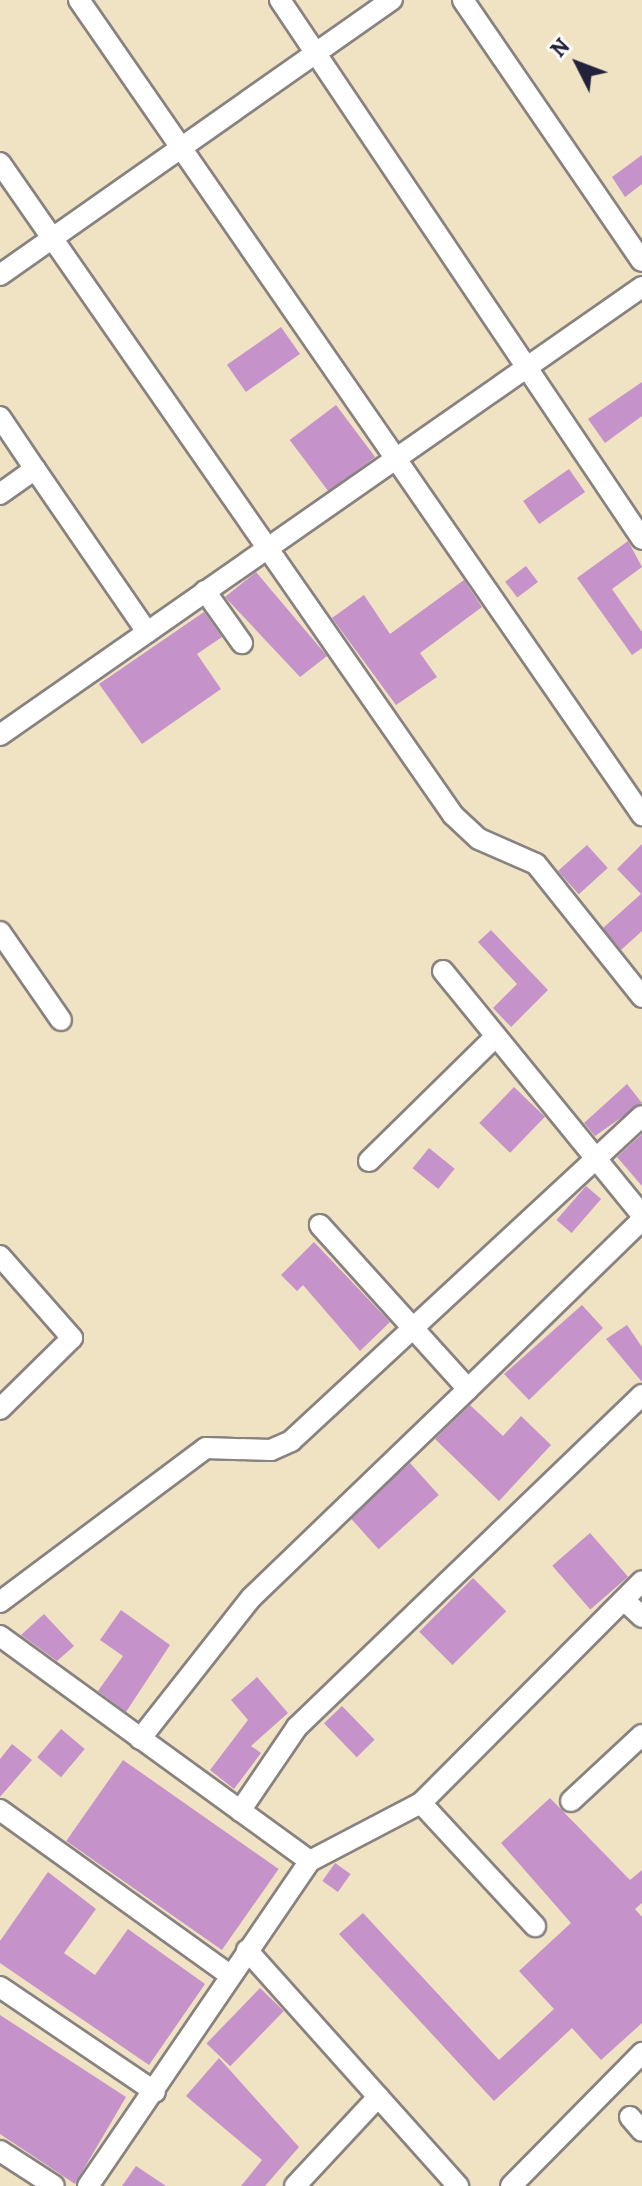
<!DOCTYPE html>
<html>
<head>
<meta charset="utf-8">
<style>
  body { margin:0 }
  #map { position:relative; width:642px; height:2186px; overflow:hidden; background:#efe3c4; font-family:Alegreya,serif }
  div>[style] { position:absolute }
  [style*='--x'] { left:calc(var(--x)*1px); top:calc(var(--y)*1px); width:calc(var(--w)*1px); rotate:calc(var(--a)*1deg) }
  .building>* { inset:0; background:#c592ca; transform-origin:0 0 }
  .roads { filter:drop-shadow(2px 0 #888280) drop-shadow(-2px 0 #888280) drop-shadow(0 2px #888280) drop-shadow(0 -2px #888280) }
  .minor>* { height:20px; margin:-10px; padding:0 10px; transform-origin:10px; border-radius:10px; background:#fff }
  span { translate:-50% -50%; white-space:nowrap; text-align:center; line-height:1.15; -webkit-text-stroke:8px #fdfcf7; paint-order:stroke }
  .north { position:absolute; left:538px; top:24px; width:80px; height:80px; -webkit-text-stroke:6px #fdfcf7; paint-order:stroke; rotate:312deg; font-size:22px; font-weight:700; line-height:32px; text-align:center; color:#22223b }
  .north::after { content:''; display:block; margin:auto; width:28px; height:36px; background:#22223b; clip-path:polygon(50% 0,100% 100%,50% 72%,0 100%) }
</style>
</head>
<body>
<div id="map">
  <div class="building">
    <i style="clip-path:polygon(642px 155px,642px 184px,625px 197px,612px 177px)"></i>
    <i style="left:281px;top:327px;width:33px;height:66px;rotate:55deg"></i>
    <i style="clip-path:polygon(642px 382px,642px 416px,605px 443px,588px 419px)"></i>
    <i style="left:336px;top:405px;width:65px;height:58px;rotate:53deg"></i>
    <i style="left:569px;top:469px;width:28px;height:56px;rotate:55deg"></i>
    <i style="clip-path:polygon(628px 541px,642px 567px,612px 589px,642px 632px,642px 648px,632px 655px,577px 578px)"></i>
    <i style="left:526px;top:566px;width:20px;height:26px;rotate:53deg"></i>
    <i style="clip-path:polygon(256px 572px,327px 656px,300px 677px,225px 597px)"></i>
    <i style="clip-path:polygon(464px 580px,482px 607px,420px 653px,437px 677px,396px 705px,332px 618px,364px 595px,390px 634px)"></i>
    <i style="clip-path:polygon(204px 612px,222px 637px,197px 654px,221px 689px,142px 744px,99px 684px)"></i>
    <i style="clip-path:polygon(642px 844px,642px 931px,621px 950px,603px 928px,641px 894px,617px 869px)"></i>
    <i style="left:587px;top:845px;width:31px;height:39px;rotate:48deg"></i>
    <i style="clip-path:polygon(491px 930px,548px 990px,511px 1027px,493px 1008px,517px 984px,478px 942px)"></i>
    <i style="clip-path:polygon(627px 1084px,642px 1103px,595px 1136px,584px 1123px)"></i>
    <i style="left:514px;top:1087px;width:43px;height:50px;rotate:44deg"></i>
    <i style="clip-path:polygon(642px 1134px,642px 1186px,617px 1157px)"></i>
    <i style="left:429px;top:1148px;width:33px;height:26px;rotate:39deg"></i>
    <i style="left:586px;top:1186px;width:20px;height:45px;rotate:41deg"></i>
    <i style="clip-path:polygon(314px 1242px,390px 1322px,360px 1351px,303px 1285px,297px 1291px,281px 1275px)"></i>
    <i style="clip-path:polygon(582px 1305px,603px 1328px,529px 1400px,504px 1374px)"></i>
    <i style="clip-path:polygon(627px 1325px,642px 1347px,642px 1382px,606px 1339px)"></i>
    <i style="clip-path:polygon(470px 1405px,503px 1436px,521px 1416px,551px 1445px,499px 1501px,435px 1439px)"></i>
    <i style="left:410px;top:1463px;width:43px;height:81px;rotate:48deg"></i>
    <i style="left:590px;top:1533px;width:58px;height:50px;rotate:49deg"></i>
    <i style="left:473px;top:1578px;width:47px;height:76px;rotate:45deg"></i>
    <i style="clip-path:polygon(121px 1610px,170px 1645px,126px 1712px,98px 1691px,123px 1656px,100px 1640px)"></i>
    <i style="clip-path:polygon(44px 1614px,74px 1646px,57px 1661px,21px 1635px)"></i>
    <i style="clip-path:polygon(257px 1677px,288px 1713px,251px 1746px,261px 1753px,234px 1789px,210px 1770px,248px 1720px,231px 1700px)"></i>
    <i style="left:342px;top:1706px;width:47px;height:25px;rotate:46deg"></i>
    <i style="left:61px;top:1729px;width:31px;height:37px;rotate:40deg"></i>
    <i style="clip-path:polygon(12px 1744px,32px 1760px,0 1797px,0 1759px)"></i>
    <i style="left:123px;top:1760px;width:190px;height:99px;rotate:35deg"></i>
    <i style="clip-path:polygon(550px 1798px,630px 1880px,642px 1870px,642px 1903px,635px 1909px,642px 1917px,642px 2023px,601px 2060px,572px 2028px,494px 2101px,339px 1934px,363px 1913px,499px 2060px,554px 2009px,519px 1971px,571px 1923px,501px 1843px)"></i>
    <i style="left:335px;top:1863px;width:19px;height:22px;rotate:35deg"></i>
    <i style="clip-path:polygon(48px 1872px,96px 1909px,64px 1953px,95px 1975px,128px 1929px,205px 1984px,149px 2065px,0 1963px,0 1941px)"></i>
    <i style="left:260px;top:1988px;width:33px;height:77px;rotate:44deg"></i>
    <i style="clip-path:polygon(0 2015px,126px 2097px,75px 2184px,0 2134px)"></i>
    <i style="clip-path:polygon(219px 2058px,299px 2147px,265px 2186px,241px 2186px,262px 2160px,186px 2096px)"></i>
    <i style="clip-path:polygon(136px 2166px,166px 2186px,122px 2186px)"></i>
  </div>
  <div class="roads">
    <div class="minor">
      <i style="--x:79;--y:0;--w:991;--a:55.36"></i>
      <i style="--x:280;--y:0;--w:649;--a:56.11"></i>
      <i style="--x:463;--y:0;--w:316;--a:55.6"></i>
      <i style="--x:0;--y:163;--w:794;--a:55.21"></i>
      <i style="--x:453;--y:815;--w:35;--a:43"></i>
      <i style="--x:479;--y:839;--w:62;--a:23.7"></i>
      <i style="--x:536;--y:864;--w:170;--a:51.4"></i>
      <i style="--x:0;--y:275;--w:479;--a:-35.1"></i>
      <i style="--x:0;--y:417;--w:63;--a:56.1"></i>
      <i style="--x:35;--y:469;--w:43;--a:144.5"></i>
      <i style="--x:35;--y:469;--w:198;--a:55.5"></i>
      <i style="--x:205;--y:591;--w:64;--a:54.6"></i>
      <i style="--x:0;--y:735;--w:783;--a:-34.91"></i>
      <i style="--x:0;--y:932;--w:107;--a:55.3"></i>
      <i style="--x:443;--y:971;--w:315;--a:50.8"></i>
      <i style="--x:369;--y:1161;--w:178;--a:-44.5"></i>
      <i style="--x:0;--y:1256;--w:109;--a:48.7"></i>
      <i style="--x:72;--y:1338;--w:101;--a:135.4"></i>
      <i style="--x:468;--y:1389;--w:243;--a:-44.2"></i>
      <i style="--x:624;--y:1600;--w:25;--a:43"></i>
      <i style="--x:0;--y:1602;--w:257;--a:-36.8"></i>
      <i style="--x:206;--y:1448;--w:65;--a:1.8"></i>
      <i style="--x:271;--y:1450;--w:22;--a:-24"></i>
      <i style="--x:291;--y:1441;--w:478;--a:-42.8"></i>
      <i style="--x:0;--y:1636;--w:383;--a:36"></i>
      <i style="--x:140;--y:1739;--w:179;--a:-51.8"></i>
      <i style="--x:251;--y:1598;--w:301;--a:-43.9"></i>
      <i style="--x:468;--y:1389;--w:221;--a:-132.1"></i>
      <i style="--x:571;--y:1801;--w:97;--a:-42.9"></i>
      <i style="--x:421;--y:1803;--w:168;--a:47.2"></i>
      <i style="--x:0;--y:1810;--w:283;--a:35.7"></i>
      <i style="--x:240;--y:1811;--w:102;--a:-55.8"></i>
      <i style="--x:297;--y:1727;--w:479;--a:-43.9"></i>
      <i style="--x:247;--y:1950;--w:317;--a:48.2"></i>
      <i style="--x:0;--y:1987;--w:187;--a:34.1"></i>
      <i style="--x:630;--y:2117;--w:18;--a:49"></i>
      <i style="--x:0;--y:2151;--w:64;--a:32.9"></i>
      <i style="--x:88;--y:2186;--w:394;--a:-55.7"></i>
      <i style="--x:310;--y:1861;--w:125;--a:-27.6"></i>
      <i style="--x:421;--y:1803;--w:313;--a:-45.1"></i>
      <i style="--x:295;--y:2186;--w:122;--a:-47"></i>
      <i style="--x:511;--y:2186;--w:187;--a:-45.4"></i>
    </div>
  </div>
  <div class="north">N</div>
</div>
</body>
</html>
